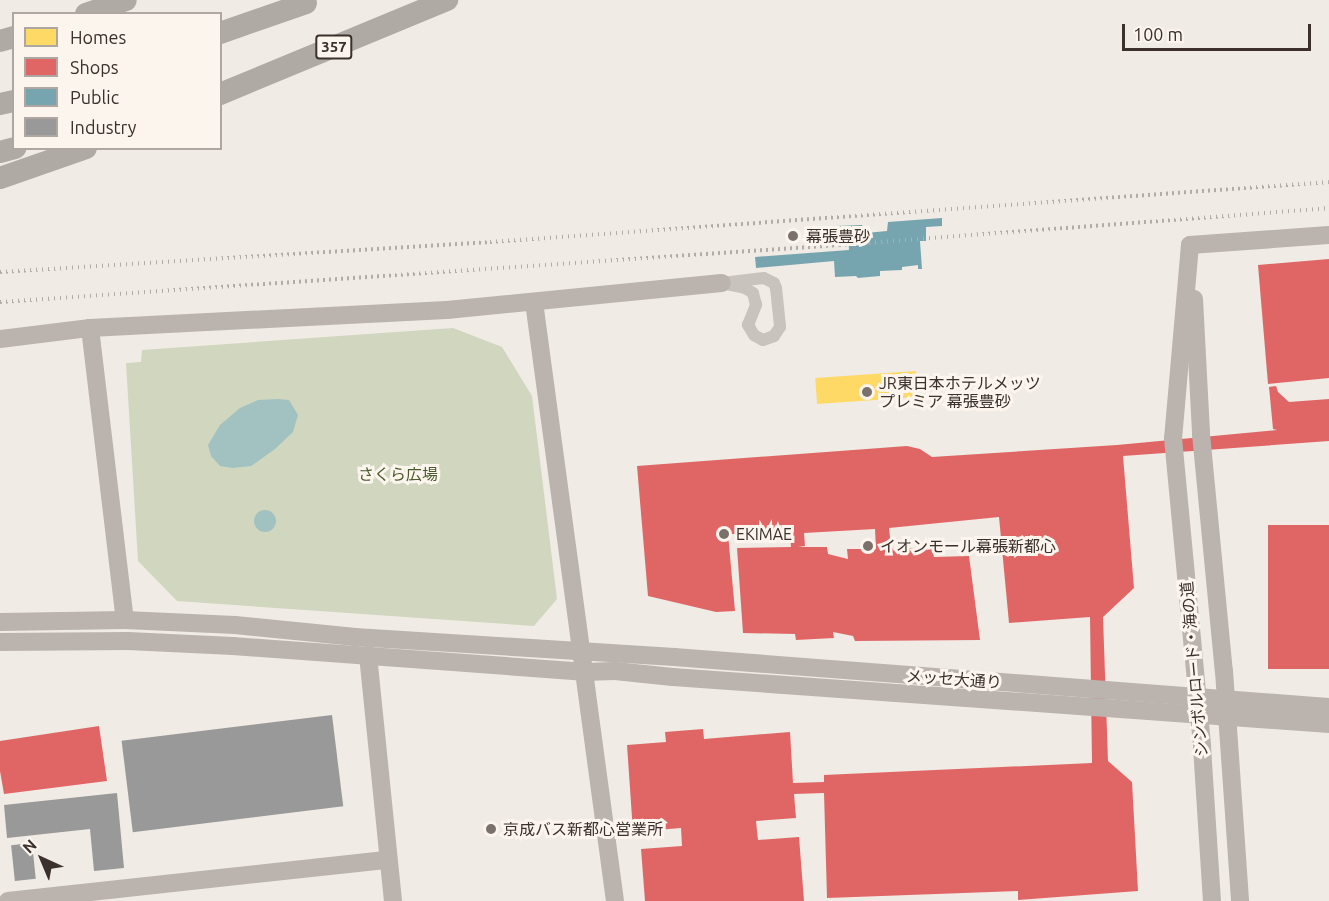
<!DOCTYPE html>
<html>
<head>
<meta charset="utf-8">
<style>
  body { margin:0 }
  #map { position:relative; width:1329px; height:901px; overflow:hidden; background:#f0ebe5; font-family:Ubuntu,"Noto Sans JP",sans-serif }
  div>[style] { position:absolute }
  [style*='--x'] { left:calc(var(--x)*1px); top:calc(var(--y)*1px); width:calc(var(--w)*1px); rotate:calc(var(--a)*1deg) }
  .green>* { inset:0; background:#d1d6bf }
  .water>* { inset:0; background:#a1c2c1 }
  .round { border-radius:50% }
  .homes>* { inset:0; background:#ffd966; transform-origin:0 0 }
  .shops>* { inset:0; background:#e06666; transform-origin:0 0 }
  .public>* { inset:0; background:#76a5af }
  .industry>* { inset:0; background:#999; transform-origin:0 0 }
  .street>* { height:12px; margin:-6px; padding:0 6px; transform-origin:6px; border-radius:6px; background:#c9c3be }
  .secondary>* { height:18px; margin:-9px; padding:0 9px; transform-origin:9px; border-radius:9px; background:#bab3ae }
  .highway>* { height:22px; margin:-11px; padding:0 11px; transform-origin:11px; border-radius:11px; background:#afaaa4 }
  .rail>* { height:4px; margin-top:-2px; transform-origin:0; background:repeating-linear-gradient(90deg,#b1aca8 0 1.5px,transparent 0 6px) }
  .dots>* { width:16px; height:16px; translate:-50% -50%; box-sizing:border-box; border:3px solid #fbf5ee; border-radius:50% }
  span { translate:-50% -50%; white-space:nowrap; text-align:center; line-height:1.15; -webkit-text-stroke:6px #fbf5ee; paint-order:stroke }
  .shield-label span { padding:2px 4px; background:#fbf5ee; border:2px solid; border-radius:4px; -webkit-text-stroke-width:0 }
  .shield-label { font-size:15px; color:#3b302b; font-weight:700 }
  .poi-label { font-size:16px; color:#3b302b }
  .left { translate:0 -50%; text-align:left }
  .park-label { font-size:16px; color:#4a5a2e }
  .street-label { font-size:16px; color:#3b302b }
  .legend { position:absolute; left:12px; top:12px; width:210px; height:138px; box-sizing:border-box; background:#fbf5ee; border:2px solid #aea6a0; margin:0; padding:8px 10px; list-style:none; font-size:18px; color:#3b302b }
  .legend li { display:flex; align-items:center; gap:12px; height:30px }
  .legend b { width:30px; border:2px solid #aea6a0 }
  .north { position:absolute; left:12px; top:829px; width:60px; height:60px; -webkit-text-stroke:4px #fbf5ee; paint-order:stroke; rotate:316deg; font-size:16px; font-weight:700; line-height:24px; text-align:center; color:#3b302b }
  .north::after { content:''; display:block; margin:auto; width:21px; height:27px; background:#3b302b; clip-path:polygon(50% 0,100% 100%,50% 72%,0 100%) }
  .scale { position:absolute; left:1122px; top:24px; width:189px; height:27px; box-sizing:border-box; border:3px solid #3b302b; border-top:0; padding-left:8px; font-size:18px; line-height:21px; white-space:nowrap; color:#3b302b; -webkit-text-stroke:4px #fbf5ee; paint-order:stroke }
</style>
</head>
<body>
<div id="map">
  <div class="green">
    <i style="clip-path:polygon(453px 328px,502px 347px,532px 396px,557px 599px,534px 626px,177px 601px,138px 561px,126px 363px,141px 362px,142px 350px)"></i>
  </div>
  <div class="water">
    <i style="clip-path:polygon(278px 399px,289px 400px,298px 415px,293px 432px,275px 449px,251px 466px,233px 468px,220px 466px,211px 456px,208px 445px,220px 425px,240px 408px,258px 400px)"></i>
    <i class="round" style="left:254px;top:510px;width:22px;height:22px"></i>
  </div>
  <div class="homes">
    <i style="left:916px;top:371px;width:26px;height:101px;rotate:86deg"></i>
  </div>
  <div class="shops">
    <i style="clip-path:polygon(1329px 259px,1329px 378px,1268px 384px,1258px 265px)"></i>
    <i style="clip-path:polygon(evenodd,1276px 386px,1278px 392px,1289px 402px,1329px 399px,1329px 441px,1123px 456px,1134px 588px,1103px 617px,1108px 761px,1132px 782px,1138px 891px,1018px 900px,1018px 891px,827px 898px,824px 793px,794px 794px,796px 818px,756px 821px,758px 840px,799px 837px,804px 901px,645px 901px,641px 849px,682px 846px,681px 828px,633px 832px,627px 745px,666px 742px,665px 732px,703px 729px,704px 739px,790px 732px,793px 783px,824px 782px,824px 775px,1092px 763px,1090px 617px,1009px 623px,999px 517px,889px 528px,891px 547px,880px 548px,932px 548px,934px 557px,969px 556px,980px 640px,855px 641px,853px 636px,833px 632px,834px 638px,796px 640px,795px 634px,743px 633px,737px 548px,791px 547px,790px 534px,728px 534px,735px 611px,716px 612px,648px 596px,637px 466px,907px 446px,920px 449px,932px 457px,1117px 445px,1277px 430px,1273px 429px,1269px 387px,1276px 386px,875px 529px,876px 549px,847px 549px,848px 559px,828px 554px,827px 547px,798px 547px,805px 546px,804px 533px,875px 529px)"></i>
    <i style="left:1329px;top:525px;width:144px;height:61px;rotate:90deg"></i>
    <i style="clip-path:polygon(99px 726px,107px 781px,4px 794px,0 771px,0 741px)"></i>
  </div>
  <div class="public">
    <i style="clip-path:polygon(942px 218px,942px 226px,926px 227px,926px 241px,920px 241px,922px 269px,918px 269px,918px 265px,902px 267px,902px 270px,880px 271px,880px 276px,858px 278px,856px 276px,835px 277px,834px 261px,756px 268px,755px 257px,849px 250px,848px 236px,836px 233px,836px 226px,862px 225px,866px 233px,887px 231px,888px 222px)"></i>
  </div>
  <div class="industry">
    <i style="left:332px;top:715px;width:92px;height:212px;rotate:83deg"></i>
    <i style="clip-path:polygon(117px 793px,124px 868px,94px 871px,90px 829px,7px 838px,4px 805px)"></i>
    <i style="left:32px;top:843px;width:36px;height:21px;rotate:84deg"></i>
  </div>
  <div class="street">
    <i style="--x:764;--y:278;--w:11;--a:27"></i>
    <i style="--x:774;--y:283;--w:5;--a:68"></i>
    <i style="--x:776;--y:288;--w:39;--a:84"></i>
    <i style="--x:780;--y:327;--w:11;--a:124"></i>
    <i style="--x:774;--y:336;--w:12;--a:160"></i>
    <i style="--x:763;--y:340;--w:10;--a:-151"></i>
    <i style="--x:754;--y:335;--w:12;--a:-121"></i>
    <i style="--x:748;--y:325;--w:22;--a:-68"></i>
    <i style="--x:756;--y:305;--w:12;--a:-104"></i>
    <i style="--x:753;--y:293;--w:9;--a:-148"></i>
    <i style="--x:745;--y:288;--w:24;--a:-168"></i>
    <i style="--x:722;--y:283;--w:42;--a:-6.8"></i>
  </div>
  <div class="secondary">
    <i style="--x:1190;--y:245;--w:194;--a:95"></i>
    <i style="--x:1173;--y:438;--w:310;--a:84.6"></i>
    <i style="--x:1202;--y:747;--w:154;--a:86.3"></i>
    <i style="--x:1190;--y:245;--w:139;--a:-4.1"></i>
    <i style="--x:1194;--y:299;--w:135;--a:87"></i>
    <i style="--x:1201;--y:434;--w:238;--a:84.5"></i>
    <i style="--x:1224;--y:671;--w:231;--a:86"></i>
    <i style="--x:534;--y:302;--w:604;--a:82.3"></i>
    <i style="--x:90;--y:328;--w:294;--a:83.2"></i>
    <i style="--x:0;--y:339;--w:91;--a:-7"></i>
    <i style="--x:90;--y:328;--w:357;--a:-2.9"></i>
    <i style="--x:447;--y:310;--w:276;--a:-5.6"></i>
    <i style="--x:0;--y:622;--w:125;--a:-0.9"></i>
    <i style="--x:125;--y:620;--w:110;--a:2.6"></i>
    <i style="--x:235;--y:625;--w:121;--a:5.7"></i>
    <i style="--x:355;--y:637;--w:320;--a:3.6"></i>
    <i style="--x:674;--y:657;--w:657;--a:4.37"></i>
    <i style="--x:0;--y:642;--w:128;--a:-0.4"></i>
    <i style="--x:128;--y:641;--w:105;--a:2.7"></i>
    <i style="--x:233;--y:646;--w:351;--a:4.2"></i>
    <i style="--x:583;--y:672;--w:32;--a:-2"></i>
    <i style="--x:615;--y:671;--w:58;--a:5.9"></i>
    <i style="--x:673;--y:677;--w:658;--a:4.1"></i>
    <i style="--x:368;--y:655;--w:247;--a:84.2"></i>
    <i style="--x:8;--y:901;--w:382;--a:-6.2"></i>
  </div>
  <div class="highway">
    <i style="--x:86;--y:14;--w:42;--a:-19.3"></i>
    <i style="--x:220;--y:33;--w:91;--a:-19.2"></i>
    <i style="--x:0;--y:41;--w:15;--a:-16"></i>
    <i style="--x:220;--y:94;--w:246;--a:-22.5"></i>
    <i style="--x:0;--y:104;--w:14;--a:-12"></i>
    <i style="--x:0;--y:152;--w:16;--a:-15"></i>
    <i style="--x:0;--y:178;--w:91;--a:-19.2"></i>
  </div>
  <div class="rail">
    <i style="--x:0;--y:272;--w:491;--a:-3.5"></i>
    <i style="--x:490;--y:242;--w:841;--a:-4.09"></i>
    <i style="--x:0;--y:302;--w:841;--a:-3.89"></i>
    <i style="--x:839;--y:245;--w:491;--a:-4.3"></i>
  </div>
  <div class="dots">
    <i style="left:793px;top:236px;background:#7a716c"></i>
    <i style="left:867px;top:392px;background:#7a716c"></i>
    <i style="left:724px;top:534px;background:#7a716c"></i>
    <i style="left:868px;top:546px;background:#7a716c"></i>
    <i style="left:491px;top:829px;background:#7a716c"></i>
  </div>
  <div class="shield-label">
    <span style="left:334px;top:47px">357</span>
  </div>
  <div class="poi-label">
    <span class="left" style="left:806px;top:236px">幕張豊砂</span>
    <span class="left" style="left:879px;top:392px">JR東日本ホテルメッツ<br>プレミア 幕張豊砂</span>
    <span class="left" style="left:736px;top:534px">EKIMAE</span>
    <span class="left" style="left:880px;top:546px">イオンモール幕張新都心</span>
    <span class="left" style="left:503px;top:829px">京成バス新都心営業所</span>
  </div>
  <div class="park-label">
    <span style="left:398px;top:474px">さくら広場</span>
  </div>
  <div class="street-label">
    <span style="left:1194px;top:669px;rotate:-95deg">シンボルロード・海の道</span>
    <span style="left:954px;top:679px;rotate:4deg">メッセ大通り</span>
  </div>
  <ul class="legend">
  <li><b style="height:16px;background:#ffd966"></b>Homes</li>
  <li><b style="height:16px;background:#e06666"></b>Shops</li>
  <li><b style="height:16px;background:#76a5af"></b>Public</li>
  <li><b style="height:16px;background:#999"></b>Industry</li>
  </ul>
  <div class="north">N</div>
  <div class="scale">100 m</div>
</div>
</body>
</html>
